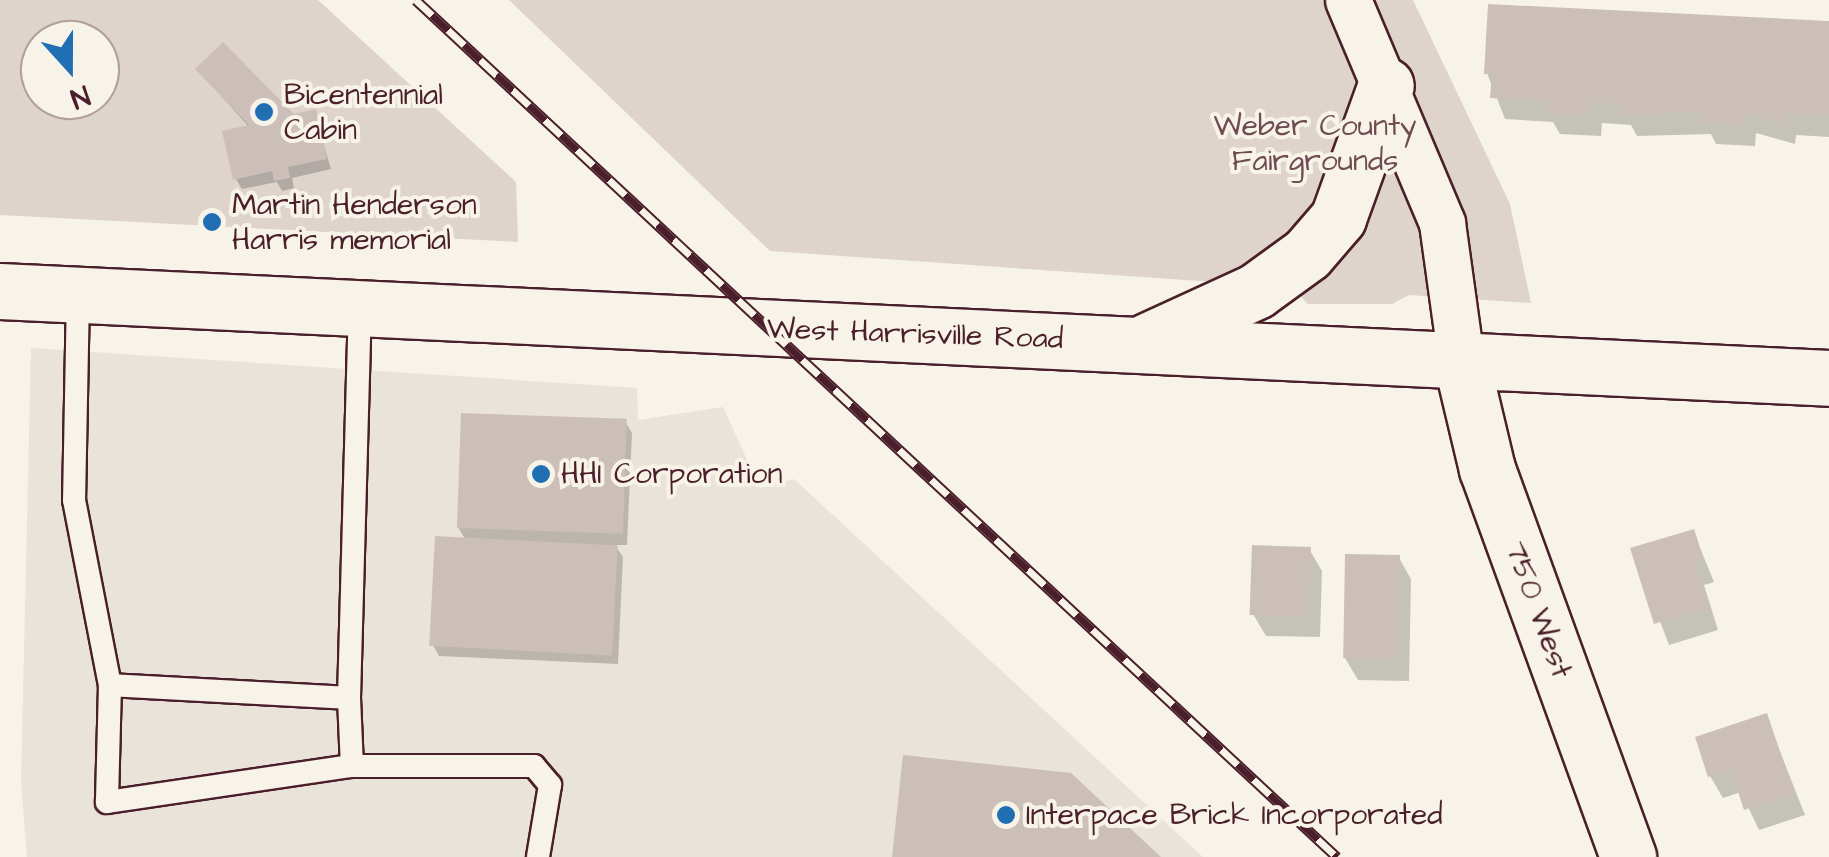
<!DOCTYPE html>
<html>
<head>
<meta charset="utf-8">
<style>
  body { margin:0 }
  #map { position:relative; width:1829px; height:857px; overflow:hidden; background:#f7f3e8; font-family:"Architects Daughter",sans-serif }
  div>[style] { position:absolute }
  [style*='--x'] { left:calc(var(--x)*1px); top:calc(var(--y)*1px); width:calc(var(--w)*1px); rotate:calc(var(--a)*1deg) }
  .built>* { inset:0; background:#eae3da }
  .green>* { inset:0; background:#ded4cc }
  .shadow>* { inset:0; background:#0003 }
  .building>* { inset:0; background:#ccbfb9; transform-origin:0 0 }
  .roads { filter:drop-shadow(2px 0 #4a1f2b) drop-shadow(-2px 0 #4a1f2b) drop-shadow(0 2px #4a1f2b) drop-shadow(0 -2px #4a1f2b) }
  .lane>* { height:22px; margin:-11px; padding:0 11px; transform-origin:11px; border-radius:11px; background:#f7f3e8 }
  .street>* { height:45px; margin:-22.5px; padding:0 22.5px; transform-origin:22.5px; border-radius:22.5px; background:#f7f3e8 }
  .secondary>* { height:55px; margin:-27.5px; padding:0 27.5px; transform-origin:27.5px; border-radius:27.5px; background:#f7f3e8 }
  .rail>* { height:11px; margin-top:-5.5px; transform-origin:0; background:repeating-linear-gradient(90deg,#f7f3e8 0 22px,#4a1f2b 0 44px); box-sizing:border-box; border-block:2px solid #4a1f2b }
  .dots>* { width:28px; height:28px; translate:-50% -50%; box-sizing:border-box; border:5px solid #f7f3e8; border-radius:50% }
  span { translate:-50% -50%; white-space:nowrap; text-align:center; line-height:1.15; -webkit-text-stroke:8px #f7f3e8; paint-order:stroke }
  .poi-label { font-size:30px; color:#4a1f2b }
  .left { translate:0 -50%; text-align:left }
  .park-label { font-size:30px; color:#6f4c53 }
  .street-label { font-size:30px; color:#4a1f2b }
  .north { position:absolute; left:20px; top:20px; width:100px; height:100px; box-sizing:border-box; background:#f7f3e8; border:2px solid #b29e9c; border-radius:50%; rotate:159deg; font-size:28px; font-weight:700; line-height:40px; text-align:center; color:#4a1f2b }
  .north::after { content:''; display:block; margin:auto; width:35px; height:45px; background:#1f6fb2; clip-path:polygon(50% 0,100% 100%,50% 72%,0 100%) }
</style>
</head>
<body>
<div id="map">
  <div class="built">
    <i style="clip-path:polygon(31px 348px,637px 388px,638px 420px,723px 407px,760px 488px,794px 479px,1203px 857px,27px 857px,21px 782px)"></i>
  </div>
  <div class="green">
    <i style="clip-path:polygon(evenodd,0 0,318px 0,516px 182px,518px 242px,0 215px,0 0,40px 40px,100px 40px,100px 100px,40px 100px,40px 40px)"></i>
    <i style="clip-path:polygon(509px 0,1413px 0,1510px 204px,1531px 303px,1409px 295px,1392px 304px,1308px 304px,1298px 294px,1301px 288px,770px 251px)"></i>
  </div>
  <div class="shadow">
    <i style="clip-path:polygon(1829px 24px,1829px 137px,1796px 135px,1795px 144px,1756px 133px,1755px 146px,1716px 144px,1711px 134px,1637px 136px,1631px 125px,1602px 123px,1601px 136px,1560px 134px,1553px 122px,1505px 119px,1487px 73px)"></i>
    <i style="clip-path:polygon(198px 70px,293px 117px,314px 112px,331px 169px,292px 178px,294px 188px,282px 191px,277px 182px,242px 189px,236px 179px,249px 127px)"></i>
    <i style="clip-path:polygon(626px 423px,632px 433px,627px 545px,615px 545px,623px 557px,618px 664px,439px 656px,433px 645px,465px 539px,458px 527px)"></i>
    <i style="clip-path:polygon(1693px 531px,1714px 582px,1704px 585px,1718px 630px,1669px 645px,1633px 550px)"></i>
    <i style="clip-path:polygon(1309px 549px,1322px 571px,1320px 637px,1266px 636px,1253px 614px)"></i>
    <i style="clip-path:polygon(1399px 558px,1411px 579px,1409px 681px,1358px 680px,1345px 658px)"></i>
    <i style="clip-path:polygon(1766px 716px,1805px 815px,1759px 830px,1741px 792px,1723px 798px,1710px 776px)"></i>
  </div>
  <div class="building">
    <i style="clip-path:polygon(1488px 4px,1829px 21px,1829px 116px,1784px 114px,1784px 124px,1744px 112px,1744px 125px,1701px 123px,1702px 112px,1622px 115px,1623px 104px,1591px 102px,1590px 115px,1544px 113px,1545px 101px,1490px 98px,1492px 74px,1484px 74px)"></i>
    <i style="clip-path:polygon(223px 42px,294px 114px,316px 109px,327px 159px,288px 167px,290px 178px,274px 181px,272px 171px,233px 180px,222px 131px,249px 125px,195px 69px)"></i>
    <i style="left:461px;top:413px;width:166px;height:115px;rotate:2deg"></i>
    <i style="clip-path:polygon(1694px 529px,1704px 560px,1694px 563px,1708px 608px,1654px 624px,1630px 548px)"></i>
    <i style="left:435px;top:536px;width:183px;height:110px;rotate:3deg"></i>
    <i style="left:1252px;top:545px;width:59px;height:70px;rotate:2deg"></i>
    <i style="left:1345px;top:554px;width:55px;height:104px;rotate:1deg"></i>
    <i style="clip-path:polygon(1767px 713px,1794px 793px,1744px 810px,1731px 770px,1708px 777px,1695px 737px)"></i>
    <i style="clip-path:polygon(903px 755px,1071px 773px,1161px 857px,892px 857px)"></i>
  </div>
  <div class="roads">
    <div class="lane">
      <i style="--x:78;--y:294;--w:206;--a:91.1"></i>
      <i style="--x:74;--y:500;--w:188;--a:79"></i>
      <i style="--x:110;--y:685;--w:239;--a:3.1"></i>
      <i style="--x:349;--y:698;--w:389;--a:-88.4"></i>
      <i style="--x:110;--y:685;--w:117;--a:91.5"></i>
      <i style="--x:107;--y:802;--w:248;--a:-8.4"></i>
      <i style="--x:349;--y:698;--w:68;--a:87.5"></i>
      <i style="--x:352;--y:766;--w:182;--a:0"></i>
      <i style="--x:534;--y:766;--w:25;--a:50"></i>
      <i style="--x:550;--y:785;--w:73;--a:99.5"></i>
    </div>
    <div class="street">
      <i style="--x:1348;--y:0;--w:242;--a:67.1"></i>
      <i style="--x:1442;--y:223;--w:138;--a:82.1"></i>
    </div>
    <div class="secondary">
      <i style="--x:0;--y:291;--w:1831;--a:2.72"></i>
      <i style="--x:1147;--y:341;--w:120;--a:-24.6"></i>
      <i style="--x:1256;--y:291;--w:63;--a:-36"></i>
      <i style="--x:1307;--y:254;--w:48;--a:-49.3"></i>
      <i style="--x:1338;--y:218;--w:141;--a:-70.2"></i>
      <i style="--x:1461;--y:360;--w:112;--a:76.6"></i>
      <i style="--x:1487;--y:469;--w:413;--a:70"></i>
    </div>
  </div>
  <div class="rail">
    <i style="--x:416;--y:0;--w:1258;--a:42.94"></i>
  </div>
  <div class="dots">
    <i style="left:264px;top:112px;background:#1f6fb2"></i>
    <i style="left:212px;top:222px;background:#1f6fb2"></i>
    <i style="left:541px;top:474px;background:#1f6fb2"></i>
    <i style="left:1006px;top:815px;background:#1f6fb2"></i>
  </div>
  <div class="poi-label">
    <span class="left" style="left:284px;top:112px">Bicentennial<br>Cabin</span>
    <span class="left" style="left:232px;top:222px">Martin Henderson<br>Harris memorial</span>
    <span class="left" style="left:561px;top:474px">HHI Corporation</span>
    <span class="left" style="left:1026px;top:815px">Interpace Brick Incorporated</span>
  </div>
  <div class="park-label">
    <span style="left:1315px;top:143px">Weber County<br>Fairgrounds</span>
  </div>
  <div class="street-label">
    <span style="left:915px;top:334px;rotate:2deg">West Harrisville Road</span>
    <span style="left:1538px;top:610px;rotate:70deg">750 West</span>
  </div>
  <div class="north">N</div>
</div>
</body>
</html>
